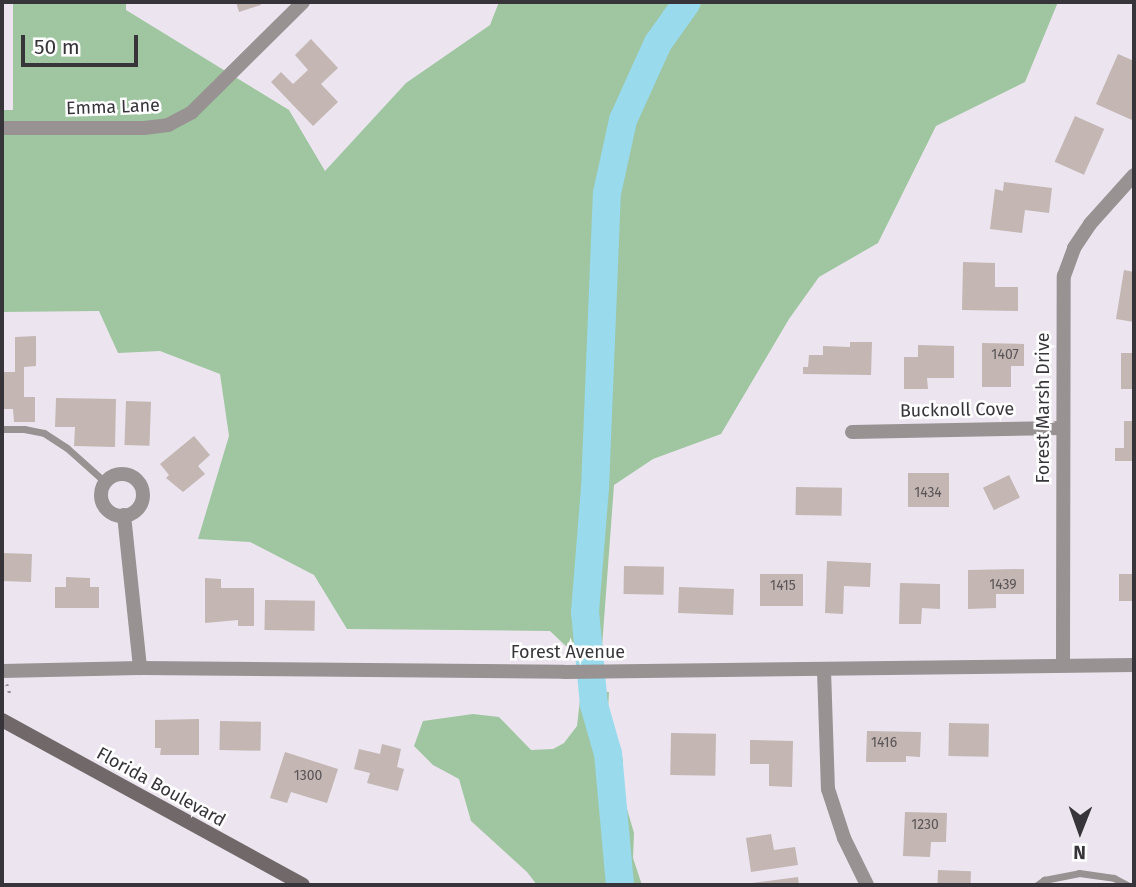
<!DOCTYPE html>
<html>
<head>
<meta charset="utf-8">
<style>
  body { margin:0 }
  #map { position:relative; width:1136px; height:887px; overflow:hidden; background:#ece5ef; font-family:"Fira Sans",sans-serif }
  div>[style] { position:absolute }
  [style*='--x'] { left:calc(var(--x)*1px); top:calc(var(--y)*1px); width:calc(var(--w)*1px); rotate:calc(var(--a)*1deg) }
  .green>* { inset:0; background:#9fc6a1 }
  .river>* { height:28px; margin:-14px; padding:0 14px; transform-origin:14px; border-radius:14px; background:#99daed }
  .building>* { inset:0; background:#c3b6b3; transform-origin:0 0 }
  .path>* { height:2.5px; margin-top:-1.25px; transform-origin:0; background:repeating-linear-gradient(90deg,#928e95 0 2px,transparent 0 7px) }
  .lane>* { height:7px; margin:-3.5px; padding:0 3.5px; transform-origin:3.5px; border-radius:3.5px; background:#989292 }
  .street>* { height:14px; margin:-7px; padding:0 7px; transform-origin:7px; border-radius:7px; background:#989292 }
  .street>.ring { margin:-7px; padding:0; box-sizing:content-box; background:none; border:14px solid #989292; border-radius:50% }
  .secondary>* { height:14px; margin:-7px; padding:0 7px; transform-origin:7px; border-radius:7px; background:#716969 }
  span { translate:-50% -50%; white-space:nowrap; text-align:center; line-height:1.15; -webkit-text-stroke:5px #fff; paint-order:stroke }
  .number-label { font-size:14px; color:#5a5558 }
  .number-label span { -webkit-text-stroke-width:0 }
  .street-label { font-size:18px; color:#373539 }
  .frame { position:absolute; inset:0; border:4px solid #373539; pointer-events:none }
  .north { position:absolute; left:1045px; top:796px; width:70px; height:70px; -webkit-text-stroke:5px #fff; paint-order:stroke; rotate:181deg; font-size:19px; font-weight:700; line-height:28px; text-align:center; color:#373539 }
  .north::after { content:''; display:block; margin:auto; width:24px; height:32px; background:#373539; clip-path:polygon(50% 0,100% 100%,50% 72%,0 100%) }
  .scale { position:absolute; left:21px; top:35px; width:117px; height:32px; box-sizing:border-box; border:4px solid #373539; border-top:0; padding-left:9px; font-size:21px; line-height:24px; white-space:nowrap; color:#373539; -webkit-text-stroke:5px #fff; paint-order:stroke }
</style>
</head>
<body>
<div id="map">
  <div class="green">
    <i style="clip-path:polygon(13px 2px,126px 2px,126px 10px,289px 110px,325px 171px,406px 83px,490px 25px,499px 2px,1058px 2px,1025px 82px,936px 126px,878px 243px,819px 277px,789px 319px,721px 434px,653px 459px,614px 485px,602px 647px,568px 648px,550px 631px,347px 629px,314px 575px,250px 542px,198px 539px,229px 436px,220px 374px,160px 351px,118px 353px,99px 311px,2px 312px,2px 110px,13px 110px)"></i>
    <i style="clip-path:polygon(581px 691px,609px 692px,607px 728px,619px 743px,623px 761px,622px 792px,634px 833px,633px 858px,642px 885px,537px 885px,527px 872px,471px 821px,459px 779px,433px 765px,414px 746px,423px 721px,473px 714px,499px 717px,531px 750px,553px 749px,564px 743px,577px 726px)"></i>
  </div>
  <div class="river">
    <i style="--x:620;--y:885;--w:132;--a:-95.2"></i>
    <i style="--x:608;--y:754;--w:51;--a:-105.9"></i>
    <i style="--x:594;--y:705;--w:93;--a:-95.5"></i>
    <i style="--x:585;--y:612;--w:123;--a:-85.4"></i>
    <i style="--x:595;--y:489;--w:296;--a:-87.7"></i>
    <i style="--x:607;--y:193;--w:75;--a:-77.6"></i>
    <i style="--x:623;--y:120;--w:85;--a:-65.6"></i>
    <i style="--x:658;--y:43;--w:50;--a:-54.7"></i>
  </div>
  <div class="building">
    <i style="clip-path:polygon(236px 2px,259px 2px,261px 5px,239px 12px)"></i>
    <i style="clip-path:polygon(311px 39px,338px 68px,321px 84px,338px 102px,313px 126px,271px 82px,281px 72px,293px 84px,308px 70px,295px 55px)"></i>
    <i style="clip-path:polygon(1118px 54px,1134px 61px,1132px 120px,1096px 104px)"></i>
    <i style="left:1075px;top:116px;width:32px;height:50px;rotate:24deg"></i>
    <i style="clip-path:polygon(1004px 182px,1052px 188px,1049px 213px,1025px 210px,1022px 233px,990px 229px,995px 189px,1003px 191px)"></i>
    <i style="clip-path:polygon(963px 262px,995px 263px,995px 287px,1018px 287px,1018px 311px,962px 310px)"></i>
    <i style="clip-path:polygon(1124px 270px,1134px 272px,1134px 322px,1116px 319px)"></i>
    <i style="clip-path:polygon(36px 336px,36px 366px,24px 367px,24px 397px,35px 397px,35px 422px,14px 422px,13px 409px,2px 409px,2px 372px,15px 372px,15px 337px)"></i>
    <i style="clip-path:polygon(850px 342px,872px 342px,871px 375px,803px 374px,803px 367px,808px 367px,809px 355px,823px 355px,823px 346px,850px 347px)"></i>
    <i style="clip-path:polygon(982px 343px,1024px 344px,1024px 366px,1011px 366px,1011px 387px,982px 387px)"></i>
    <i style="clip-path:polygon(918px 345px,954px 346px,954px 378px,927px 378px,928px 389px,904px 389px,904px 357px,918px 357px)"></i>
    <i style="left:1121px;top:353px;width:13px;height:36px"></i>
    <i style="clip-path:polygon(56px 398px,116px 399px,115px 447px,74px 446px,75px 427px,55px 427px)"></i>
    <i style="left:126px;top:401px;width:25px;height:44px;rotate:2deg"></i>
    <i style="clip-path:polygon(1124px 421px,1134px 421px,1134px 461px,1115px 461px,1115px 448px,1124px 448px)"></i>
    <i style="clip-path:polygon(194px 436px,210px 455px,198px 466px,205px 474px,183px 492px,166px 478px,169px 475px,160px 464px)"></i>
    <i style="left:908px;top:473px;width:41px;height:34px"></i>
    <i style="left:1009px;top:475px;width:25px;height:29px;rotate:64deg"></i>
    <i style="left:796px;top:487px;width:46px;height:28px;rotate:1deg"></i>
    <i style="left:2px;top:553px;width:30px;height:28px;rotate:2deg"></i>
    <i style="clip-path:polygon(827px 561px,871px 563px,870px 587px,844px 586px,843px 614px,825px 613px)"></i>
    <i style="left:624px;top:566px;width:40px;height:28px;rotate:1deg"></i>
    <i style="clip-path:polygon(1024px 569px,1024px 594px,996px 594px,996px 608px,968px 609px,968px 570px)"></i>
    <i style="left:760px;top:574px;width:43px;height:32px"></i>
    <i style="left:1119px;top:574px;width:15px;height:27px"></i>
    <i style="clip-path:polygon(66px 577px,90px 578px,90px 587px,99px 587px,99px 608px,55px 608px,55px 587px,66px 587px)"></i>
    <i style="clip-path:polygon(205px 578px,221px 579px,221px 588px,254px 588px,254px 626px,238px 626px,238px 620px,205px 623px)"></i>
    <i style="clip-path:polygon(900px 583px,940px 584px,940px 609px,922px 608px,921px 624px,899px 624px)"></i>
    <i style="left:679px;top:587px;width:55px;height:26px;rotate:2deg"></i>
    <i style="left:265px;top:600px;width:50px;height:30px;rotate:1deg"></i>
    <i style="clip-path:polygon(199px 719px,199px 755px,160px 755px,161px 748px,155px 748px,155px 720px)"></i>
    <i style="left:220px;top:721px;width:41px;height:29px;rotate:1deg"></i>
    <i style="left:949px;top:723px;width:40px;height:33px;rotate:1deg"></i>
    <i style="clip-path:polygon(867px 731px,921px 732px,920px 757px,906px 756px,906px 762px,866px 762px)"></i>
    <i style="left:671px;top:733px;width:45px;height:42px;rotate:1deg"></i>
    <i style="clip-path:polygon(750px 740px,793px 741px,792px 787px,769px 786px,769px 764px,750px 764px)"></i>
    <i style="clip-path:polygon(382px 744px,401px 749px,397px 767px,404px 769px,398px 791px,367px 783px,370px 773px,354px 769px,359px 749px,380px 754px)"></i>
    <i style="clip-path:polygon(285px 752px,338px 769px,327px 803px,291px 792px,287px 803px,270px 798px)"></i>
    <i style="clip-path:polygon(905px 812px,947px 813px,946px 842px,931px 842px,930px 857px,903px 856px)"></i>
    <i style="clip-path:polygon(771px 834px,774px 850px,795px 847px,798px 865px,751px 872px,746px 838px)"></i>
    <i style="left:938px;top:870px;width:33px;height:15px;rotate:2deg"></i>
    <i style="clip-path:polygon(798px 877px,799px 885px,744px 885px,744px 884px)"></i>
  </div>
  <div class="path">
    <i style="--x:7;--y:684;--w:10;--a:73"></i>
  </div>
  <div class="lane">
    <i style="--x:2;--y:429;--w:22;--a:0"></i>
    <i style="--x:24;--y:429;--w:20;--a:11"></i>
    <i style="--x:44;--y:433;--w:27;--a:33"></i>
    <i style="--x:67;--y:448;--w:51;--a:41.8"></i>
    <i style="--x:1037;--y:885;--w:9;--a:-36"></i>
    <i style="--x:1044;--y:880;--w:36;--a:-11"></i>
    <i style="--x:1079;--y:873;--w:35;--a:8"></i>
    <i style="--x:1114;--y:878;--w:15;--a:28"></i>
  </div>
  <div class="street">
    <i style="--x:2;--y:128;--w:142;--a:0"></i>
    <i style="--x:144;--y:128;--w:24;--a:-7"></i>
    <i style="--x:168;--y:125;--w:27;--a:-28"></i>
    <i style="--x:192;--y:112;--w:156;--a:-44.7"></i>
    <i style="--x:852;--y:432;--w:210;--a:-1.1"></i>
    <i class="ring" style="left:101px;top:474px;width:28px;height:28px"></i>
    <i style="--x:124;--y:515;--w:154;--a:84"></i>
    <i style="--x:1063;--y:665;--w:389;--a:-89.9"></i>
    <i style="--x:1064;--y:276;--w:30;--a:-70"></i>
    <i style="--x:1074;--y:248;--w:29;--a:-56"></i>
    <i style="--x:1090;--y:224;--w:66;--a:-48.1"></i>
    <i style="--x:824;--y:670;--w:119;--a:88.1"></i>
    <i style="--x:828;--y:789;--w:52;--a:71.9"></i>
    <i style="--x:844;--y:838;--w:52;--a:63.9"></i>
    <i style="--x:2;--y:671;--w:138;--a:-1.2"></i>
    <i style="--x:140;--y:668;--w:424;--a:0.5"></i>
    <i style="--x:564;--y:672;--w:570;--a:-0.7"></i>
  </div>
  <div class="secondary">
    <i style="--x:2;--y:720;--w:343;--a:28.7"></i>
  </div>
  <div class="number-label">
    <span style="left:1005px;top:355px">1407</span>
    <span style="left:928px;top:493px">1434</span>
    <span style="left:1003px;top:585px">1439</span>
    <span style="left:783px;top:586px">1415</span>
    <span style="left:884px;top:743px">1416</span>
    <span style="left:308px;top:776px">1300</span>
    <span style="left:925px;top:825px">1230</span>
  </div>
  <div class="street-label">
    <span style="left:113px;top:107px;rotate:-2deg">Emma Lane</span>
    <span style="left:1043px;top:408px;rotate:-90deg">Forest Marsh Drive</span>
    <span style="left:957px;top:410px;rotate:-1deg">Bucknoll Cove</span>
    <span style="left:568px;top:652px">Forest Avenue</span>
    <span style="left:161px;top:787px;rotate:29deg">Florida Boulevard</span>
  </div>
  <div class="frame"></div>
  <div class="north">N</div>
  <div class="scale">50 m</div>
</div>
</body>
</html>
